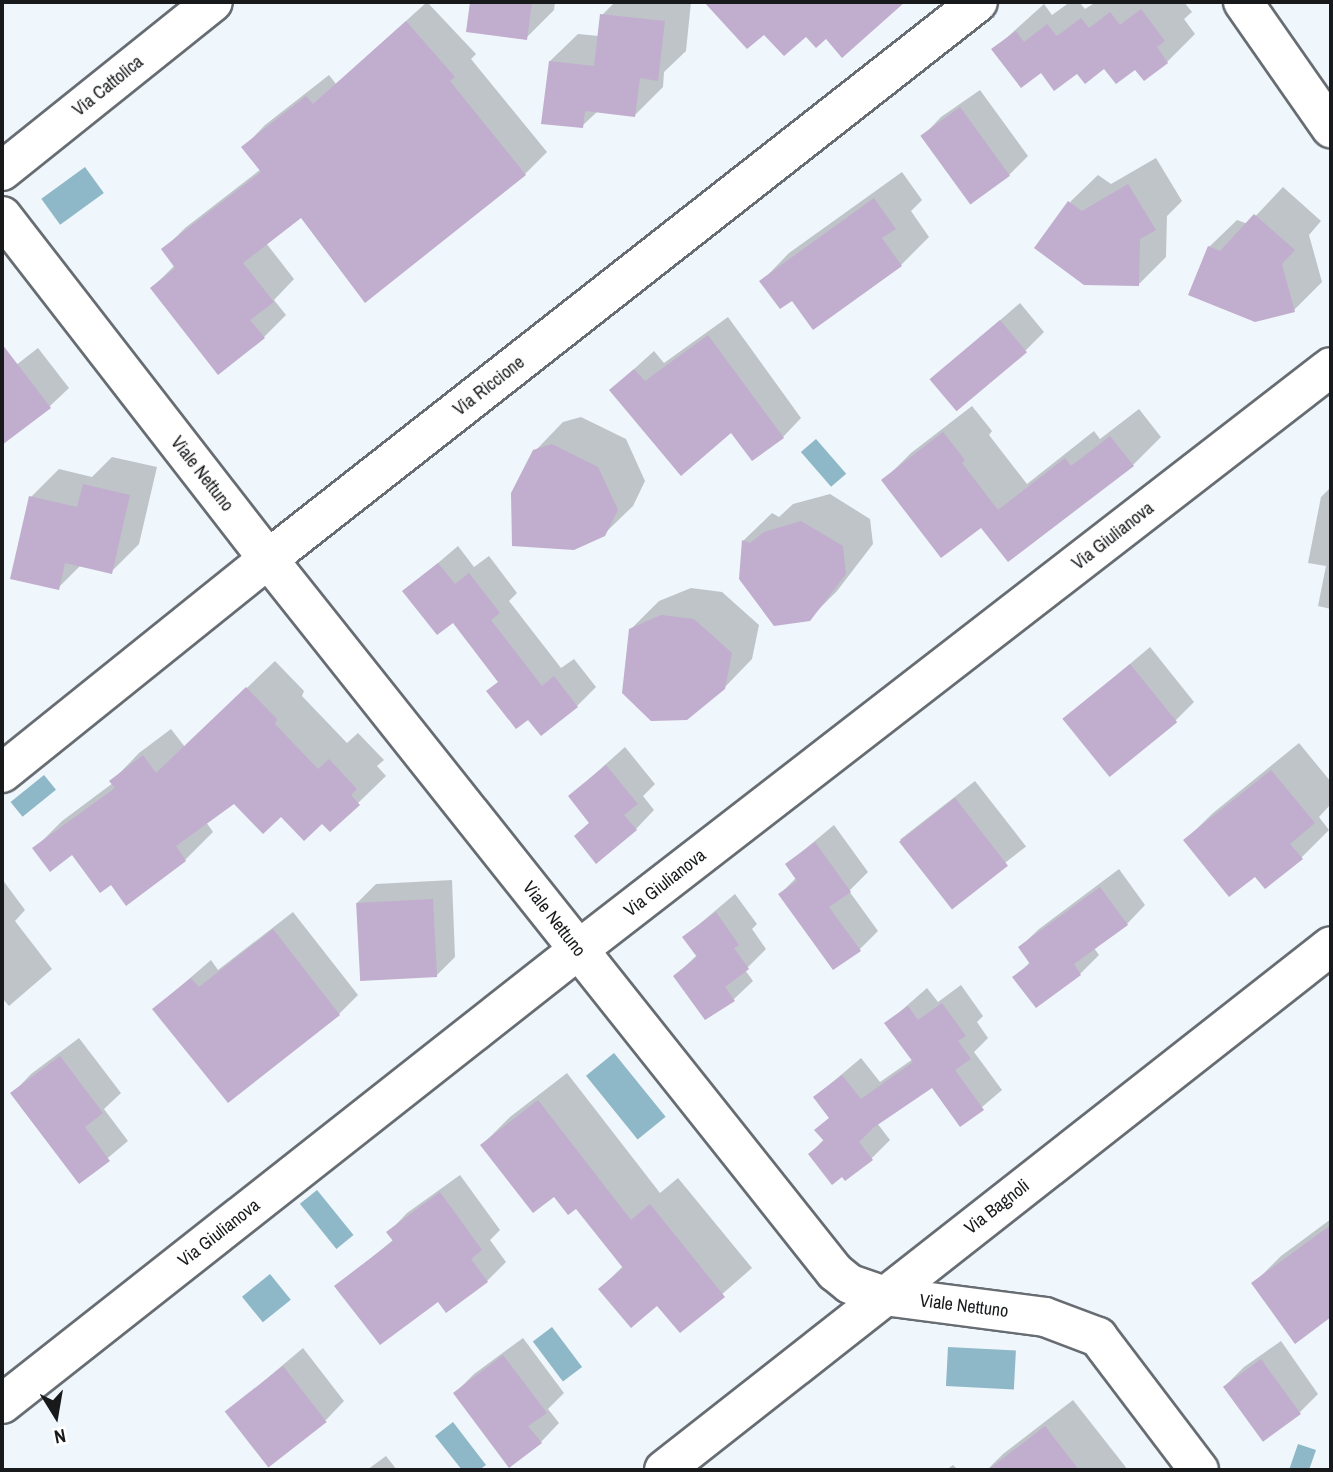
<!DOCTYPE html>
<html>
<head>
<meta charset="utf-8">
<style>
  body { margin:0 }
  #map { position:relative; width:1333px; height:1472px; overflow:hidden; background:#eff6fc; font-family:"Archivo Narrow",sans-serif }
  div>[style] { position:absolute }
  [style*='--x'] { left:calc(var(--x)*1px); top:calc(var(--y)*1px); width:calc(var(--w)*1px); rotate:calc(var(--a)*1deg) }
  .water>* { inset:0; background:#8eb8c7; transform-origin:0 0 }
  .shadow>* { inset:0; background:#0003; transform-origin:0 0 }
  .building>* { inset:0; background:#c1adcd; transform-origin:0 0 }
  .roads { filter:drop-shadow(2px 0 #676d72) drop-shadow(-2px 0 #676d72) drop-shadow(0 2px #676d72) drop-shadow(0 -2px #676d72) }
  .minor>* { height:38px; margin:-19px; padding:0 19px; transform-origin:19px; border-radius:19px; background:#fff }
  span { translate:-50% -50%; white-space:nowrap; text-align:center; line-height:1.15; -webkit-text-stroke:6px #fff; paint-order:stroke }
  .street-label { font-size:18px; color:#17191b }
  .frame { position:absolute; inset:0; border:4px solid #17191b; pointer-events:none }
  .north { position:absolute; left:21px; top:1381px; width:70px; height:70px; -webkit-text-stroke:5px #fff; paint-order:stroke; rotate:169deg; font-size:19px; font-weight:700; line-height:28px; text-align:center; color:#17191b }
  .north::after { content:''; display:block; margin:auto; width:24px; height:32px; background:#17191b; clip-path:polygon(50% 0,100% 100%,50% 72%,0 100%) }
</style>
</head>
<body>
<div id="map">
  <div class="water">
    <i style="left:85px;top:167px;width:32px;height:54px;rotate:54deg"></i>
    <i style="left:816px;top:439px;width:46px;height:20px;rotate:49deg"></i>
    <i style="left:44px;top:775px;width:19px;height:43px;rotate:51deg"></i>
    <i style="left:614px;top:1053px;width:82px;height:36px;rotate:51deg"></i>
    <i style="left:317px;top:1190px;width:58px;height:22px;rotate:51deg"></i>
    <i style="left:270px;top:1274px;width:33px;height:36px;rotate:51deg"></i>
    <i style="left:552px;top:1327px;width:50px;height:24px;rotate:53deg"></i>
    <i style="left:948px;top:1347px;width:68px;height:39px;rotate:3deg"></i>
    <i style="clip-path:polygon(453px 1422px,486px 1465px,479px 1470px,462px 1470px,435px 1436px)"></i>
    <i style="clip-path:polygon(1298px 1444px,1316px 1450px,1309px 1470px,1289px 1470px)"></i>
  </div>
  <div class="shadow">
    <i style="clip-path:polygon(427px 2px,476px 54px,471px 59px,547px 152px,525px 174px,365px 300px,301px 216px,266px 243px,294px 279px,274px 300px,286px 315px,264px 337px,152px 288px,175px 265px,163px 250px,185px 228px,261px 169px,244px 147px,265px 125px,329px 75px,336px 84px)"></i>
    <i style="clip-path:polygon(472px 2px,555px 2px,554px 10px,526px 38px,468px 30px)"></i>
    <i style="clip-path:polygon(615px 2px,691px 2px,686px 51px,664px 72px,663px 87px,635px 115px,598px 111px,582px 126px,550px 61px,578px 34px,599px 36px,602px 15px)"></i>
    <i style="clip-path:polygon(718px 2px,901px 2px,891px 12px,826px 37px,764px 32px,712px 8px)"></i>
    <i style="clip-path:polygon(1070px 2px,1079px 2px,1085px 9px,1096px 2px,1184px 2px,1192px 12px,1184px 19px,1195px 34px,1167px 62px,1144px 78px,1135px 67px,1041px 71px,993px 50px,1044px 4px,1052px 15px)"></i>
    <i style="clip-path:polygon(980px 90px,1028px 156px,1009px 175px,923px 136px,941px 117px)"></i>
    <i style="clip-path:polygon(1156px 158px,1182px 201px,1167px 216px,1166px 257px,1138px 285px,1070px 202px,1098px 175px,1111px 184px)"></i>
    <i style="clip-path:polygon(902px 172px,922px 200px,911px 211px,929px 237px,901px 265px,793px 299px,762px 281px,789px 253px)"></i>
    <i style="clip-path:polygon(1283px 187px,1321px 221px,1309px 235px,1322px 282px,1294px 310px,1209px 247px,1237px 220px,1248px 224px)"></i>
    <i style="clip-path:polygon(1020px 303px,1044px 332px,1026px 350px,932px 379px)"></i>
    <i style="clip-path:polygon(728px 317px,801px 418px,783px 437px,611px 390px,654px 351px,664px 363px)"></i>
    <i style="clip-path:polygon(38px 348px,69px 388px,50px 406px,2px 443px,2px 376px)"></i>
    <i style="clip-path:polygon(972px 406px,992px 431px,989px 435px,1027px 484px,1094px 431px,1100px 439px,1139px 409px,1161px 437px,1133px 465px,981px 525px,884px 480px,911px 453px)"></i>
    <i style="clip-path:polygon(581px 417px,626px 439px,645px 481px,633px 506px,604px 534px,535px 451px,563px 422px)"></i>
    <i style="clip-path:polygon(112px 457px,157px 467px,139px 544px,111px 572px,81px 565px,58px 588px,31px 497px,59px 469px,92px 477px)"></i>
    <i style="clip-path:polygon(1331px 487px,1331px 609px,1318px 606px,1326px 566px,1308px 563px,1321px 497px)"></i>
    <i style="clip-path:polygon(830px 494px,870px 519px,873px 544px,837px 591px,809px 619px,741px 578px,744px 540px,772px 513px,779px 517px,793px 504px)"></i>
    <i style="clip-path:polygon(458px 546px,474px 567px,489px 556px,517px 593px,509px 601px,561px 668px,574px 659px,596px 687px,577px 706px,499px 681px,454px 620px,405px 591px)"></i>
    <i style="clip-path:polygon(691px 588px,722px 592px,759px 625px,752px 659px,724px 688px,630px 630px,659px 601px)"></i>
    <i style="clip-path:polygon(1150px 647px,1194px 702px,1175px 721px,1065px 719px)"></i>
    <i style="clip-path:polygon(275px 661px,304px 691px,302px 696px,347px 743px,358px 733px,384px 760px,377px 766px,386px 776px,358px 803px,322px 822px,281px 815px,234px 802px,206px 822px,213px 832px,185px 860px,126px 904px,111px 883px,73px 853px,34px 849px,62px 821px,113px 783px,112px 781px,139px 753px,171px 729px,185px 747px)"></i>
    <i style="clip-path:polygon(1299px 743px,1331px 782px,1331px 804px,1319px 817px,1329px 830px,1301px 858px,1255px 875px,1185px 840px,1213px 813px)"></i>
    <i style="clip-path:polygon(625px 747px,655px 784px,643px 796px,654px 810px,636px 829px,576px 836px,591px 821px,570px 796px)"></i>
    <i style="left:975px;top:781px;width:83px;height:95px;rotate:52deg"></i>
    <i style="clip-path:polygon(834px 825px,868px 872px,849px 891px,878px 931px,859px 950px,780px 894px,797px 877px,787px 864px)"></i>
    <i style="clip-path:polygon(1119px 869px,1145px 905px,1127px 924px,1094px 948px,1099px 955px,1080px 974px,1036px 1006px,1015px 977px,1030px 962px,1020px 947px,1039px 929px)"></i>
    <i style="clip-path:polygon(2px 879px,25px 910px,15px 921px,52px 969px,9px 1006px,2px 998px)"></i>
    <i style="clip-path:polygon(452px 880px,455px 957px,436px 976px,357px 903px,376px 884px)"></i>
    <i style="clip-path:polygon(735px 894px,757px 924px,752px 929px,766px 949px,745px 970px,753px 981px,734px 999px,706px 1018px,675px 976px,697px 955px,684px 937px)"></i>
    <i style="clip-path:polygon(293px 912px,358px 995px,339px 1014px,228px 1101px,154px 1009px,211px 960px,218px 970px)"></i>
    <i style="clip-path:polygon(961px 985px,983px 1016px,977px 1022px,988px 1038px,974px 1052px,1002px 1090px,961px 1125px,932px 1086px,877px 1123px,890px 1140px,872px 1158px,810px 1154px,824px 1139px,817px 1130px,830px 1117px,815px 1097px,861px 1058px,880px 1082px,913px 1059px,887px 1023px,927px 988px,938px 1002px)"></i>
    <i style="clip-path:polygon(79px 1038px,121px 1093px,104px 1109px,128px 1141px,79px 1182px,13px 1093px,31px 1074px)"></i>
    <i style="clip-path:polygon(567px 1073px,660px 1193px,678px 1178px,752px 1268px,680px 1331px,658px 1304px,600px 1289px,624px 1265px,576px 1207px,482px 1145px,510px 1117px)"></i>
    <i style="clip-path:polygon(460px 1175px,500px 1230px,490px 1240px,506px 1262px,487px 1281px,438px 1299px,337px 1287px,394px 1239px,389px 1232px,407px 1213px)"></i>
    <i style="clip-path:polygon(1331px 1219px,1331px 1315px,1295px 1341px,1254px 1283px,1281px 1256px)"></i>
    <i style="clip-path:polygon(523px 1338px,564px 1393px,548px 1409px,559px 1423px,541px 1442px,455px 1393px,474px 1374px)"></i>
    <i style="clip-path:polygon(1281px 1341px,1318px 1394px,1299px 1413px,1225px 1386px,1244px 1367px)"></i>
    <i style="clip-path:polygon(303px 1348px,344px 1401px,326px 1420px,227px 1412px)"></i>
    <i style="clip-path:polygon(1073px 1400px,1128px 1470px,987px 1470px,1003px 1454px)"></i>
    <i style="clip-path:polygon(386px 1456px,397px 1470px,367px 1470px)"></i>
    <i style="clip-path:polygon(953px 1465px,958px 1470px,946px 1470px)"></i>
  </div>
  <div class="building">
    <i style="clip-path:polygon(470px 2px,532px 2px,527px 40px,466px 32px)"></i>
    <i style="clip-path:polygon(704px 2px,905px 2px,842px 58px,826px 39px,816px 48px,806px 37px,784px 56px,764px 35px,747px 49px)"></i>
    <i style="clip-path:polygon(1141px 9px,1165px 41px,1157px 47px,1168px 63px,1144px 81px,1135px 70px,1116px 84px,1104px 69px,1085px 84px,1077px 74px,1054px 91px,1041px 73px,1021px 88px,991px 49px,1016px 31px,1024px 42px,1047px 24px,1057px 36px,1081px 18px,1089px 28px,1110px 12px,1120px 25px)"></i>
    <i style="clip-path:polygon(600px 14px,665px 21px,658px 81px,640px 78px,635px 117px,585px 111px,583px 128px,541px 124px,549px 61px,594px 66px)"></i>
    <i style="clip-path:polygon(406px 21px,455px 77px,450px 81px,526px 175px,365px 303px,301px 218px,243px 263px,274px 302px,250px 320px,265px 338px,218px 375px,150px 288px,175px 268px,161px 249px,261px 172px,241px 147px,306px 96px,313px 104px)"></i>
    <i style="left:960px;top:107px;width:85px;height:49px;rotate:54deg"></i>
    <i style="clip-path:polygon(1128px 184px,1156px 230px,1140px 239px,1139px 286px,1084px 285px,1034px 248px,1068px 201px,1082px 211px)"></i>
    <i style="clip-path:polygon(874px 198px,896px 229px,882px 238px,902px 266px,813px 330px,792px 301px,780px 309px,759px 281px)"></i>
    <i style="clip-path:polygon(1254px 214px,1295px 250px,1282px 264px,1295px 312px,1255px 322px,1188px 295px,1208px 246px,1220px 251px)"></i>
    <i style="left:1000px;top:320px;width:42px;height:92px;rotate:50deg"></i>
    <i style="clip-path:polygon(708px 335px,784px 438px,752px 461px,731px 433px,681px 476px,609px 390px,634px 369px,645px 381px)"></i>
    <i style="clip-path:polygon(2px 344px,51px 408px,2px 445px)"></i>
    <i style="clip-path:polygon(943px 432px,965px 460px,962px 463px,998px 510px,1065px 458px,1071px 466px,1110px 436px,1134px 466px,1008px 562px,981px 528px,941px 558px,881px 480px)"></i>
    <i style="clip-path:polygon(552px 444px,598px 467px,618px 510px,605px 536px,574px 550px,512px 546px,511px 493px,533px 450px)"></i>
    <i style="clip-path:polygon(83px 484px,130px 495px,112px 574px,65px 563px,59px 590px,10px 579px,29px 496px,77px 507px)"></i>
    <i style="clip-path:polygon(801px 521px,843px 546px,846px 574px,810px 621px,774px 626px,739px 579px,742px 540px,750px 543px,764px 532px)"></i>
    <i style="clip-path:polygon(438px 563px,455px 584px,469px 573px,500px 613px,491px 620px,542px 686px,554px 676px,578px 707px,541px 736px,528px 720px,516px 729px,486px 691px,498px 682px,453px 623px,437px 635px,402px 591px)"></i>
    <i style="clip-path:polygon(661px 615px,694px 619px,732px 653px,725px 689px,687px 720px,651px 721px,622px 693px,629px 629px)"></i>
    <i style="left:1130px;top:664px;width:75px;height:87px;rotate:51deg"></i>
    <i style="clip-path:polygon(246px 687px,277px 719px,275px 724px,318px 769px,329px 759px,357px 789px,351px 795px,360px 805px,330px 832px,322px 824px,304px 841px,281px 817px,263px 834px,234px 804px,176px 846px,186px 861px,126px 906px,111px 885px,100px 893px,72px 855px,50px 872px,32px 848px,115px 788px,109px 781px,143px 755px,156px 773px)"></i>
    <i style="clip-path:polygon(606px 765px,638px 804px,624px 815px,637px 830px,596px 864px,574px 836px,589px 823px,568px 796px)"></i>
    <i style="clip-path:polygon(1271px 770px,1315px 823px,1290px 844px,1303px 859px,1265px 889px,1255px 877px,1229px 897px,1183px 840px)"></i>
    <i style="left:955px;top:798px;width:86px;height:71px;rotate:52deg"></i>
    <i style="clip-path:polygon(815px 842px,851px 892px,829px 907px,861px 951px,833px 970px,778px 894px,797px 881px,785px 864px)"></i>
    <i style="clip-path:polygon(1100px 887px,1128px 925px,1074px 964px,1081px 975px,1036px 1008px,1012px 977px,1030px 964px,1018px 947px)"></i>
    <i style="left:433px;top:899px;width:78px;height:77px;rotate:87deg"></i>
    <i style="clip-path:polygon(716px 912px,739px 945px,734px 948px,749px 969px,725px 987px,735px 1001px,705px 1020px,673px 976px,697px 957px,682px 937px)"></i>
    <i style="clip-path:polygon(273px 929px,340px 1015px,228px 1103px,152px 1009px,191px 978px,199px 987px)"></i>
    <i style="clip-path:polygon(942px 1003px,966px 1036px,958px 1041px,971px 1059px,955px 1070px,984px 1110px,960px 1127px,932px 1088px,873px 1128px,859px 1142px,873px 1160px,845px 1181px,842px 1177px,832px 1185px,808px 1154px,824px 1141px,814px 1130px,829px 1118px,813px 1097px,842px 1075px,861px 1099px,913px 1062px,884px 1023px,908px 1006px,918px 1020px)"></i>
    <i style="clip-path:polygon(60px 1056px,103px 1113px,85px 1127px,110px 1161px,79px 1184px,10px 1093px)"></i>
    <i style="clip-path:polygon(538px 1100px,631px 1220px,650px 1204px,725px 1297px,680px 1333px,657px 1306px,631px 1328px,598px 1289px,623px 1268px,576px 1209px,568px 1215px,554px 1197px,533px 1213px,480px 1145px)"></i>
    <i style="clip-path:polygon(440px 1192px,482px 1250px,471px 1259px,488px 1282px,446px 1313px,438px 1302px,380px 1345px,334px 1286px,393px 1241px,386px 1232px)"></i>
    <i style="clip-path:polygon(1331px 1225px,1331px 1317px,1295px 1344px,1251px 1283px)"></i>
    <i style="clip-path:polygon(503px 1355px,547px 1413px,528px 1426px,542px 1443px,509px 1468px,453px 1393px)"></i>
    <i style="left:1261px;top:1359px;width:68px;height:47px;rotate:54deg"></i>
    <i style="left:283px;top:1366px;width:71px;height:74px;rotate:52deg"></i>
    <i style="clip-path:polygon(1045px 1426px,1079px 1470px,988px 1470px)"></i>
  </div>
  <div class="roads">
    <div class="minor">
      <i style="--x:1243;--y:2;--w:154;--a:55.1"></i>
      <i style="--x:2;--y:171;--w:270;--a:-38.7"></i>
      <i style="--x:2;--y:216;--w:434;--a:52.2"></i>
      <i style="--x:268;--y:559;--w:911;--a:51.51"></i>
      <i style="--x:835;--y:1272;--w:19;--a:39"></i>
      <i style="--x:850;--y:1284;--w:36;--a:19"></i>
      <i style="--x:884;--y:1296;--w:162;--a:7.4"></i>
      <i style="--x:1045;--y:1317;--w:57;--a:20.7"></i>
      <i style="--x:1098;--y:1337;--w:167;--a:52.8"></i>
      <i style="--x:2;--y:773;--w:341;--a:-38.8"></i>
      <i style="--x:268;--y:559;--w:902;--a:-38.11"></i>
      <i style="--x:2;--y:1404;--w:733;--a:-38.24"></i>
      <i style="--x:578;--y:950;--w:952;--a:-37.75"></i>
      <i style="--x:664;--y:1470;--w:848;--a:-38.15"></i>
    </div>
  </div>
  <div class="street-label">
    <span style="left:108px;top:86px;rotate:-39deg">Via Cattolica</span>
    <span style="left:489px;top:386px;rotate:-38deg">Via Riccione</span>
    <span style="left:202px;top:474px;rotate:52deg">Viale Nettuno</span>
    <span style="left:1113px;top:536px;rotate:-38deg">Via Giulianova</span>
    <span style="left:665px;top:883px;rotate:-38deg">Via Giulianova</span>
    <span style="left:554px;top:919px;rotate:52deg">Viale Nettuno</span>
    <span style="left:997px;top:1207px;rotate:-38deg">Via Bagnoli</span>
    <span style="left:219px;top:1233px;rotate:-38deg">Via Giulianova</span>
    <span style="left:964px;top:1306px;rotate:7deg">Viale Nettuno</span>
  </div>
  <div class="frame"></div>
  <div class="north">N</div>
</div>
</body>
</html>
